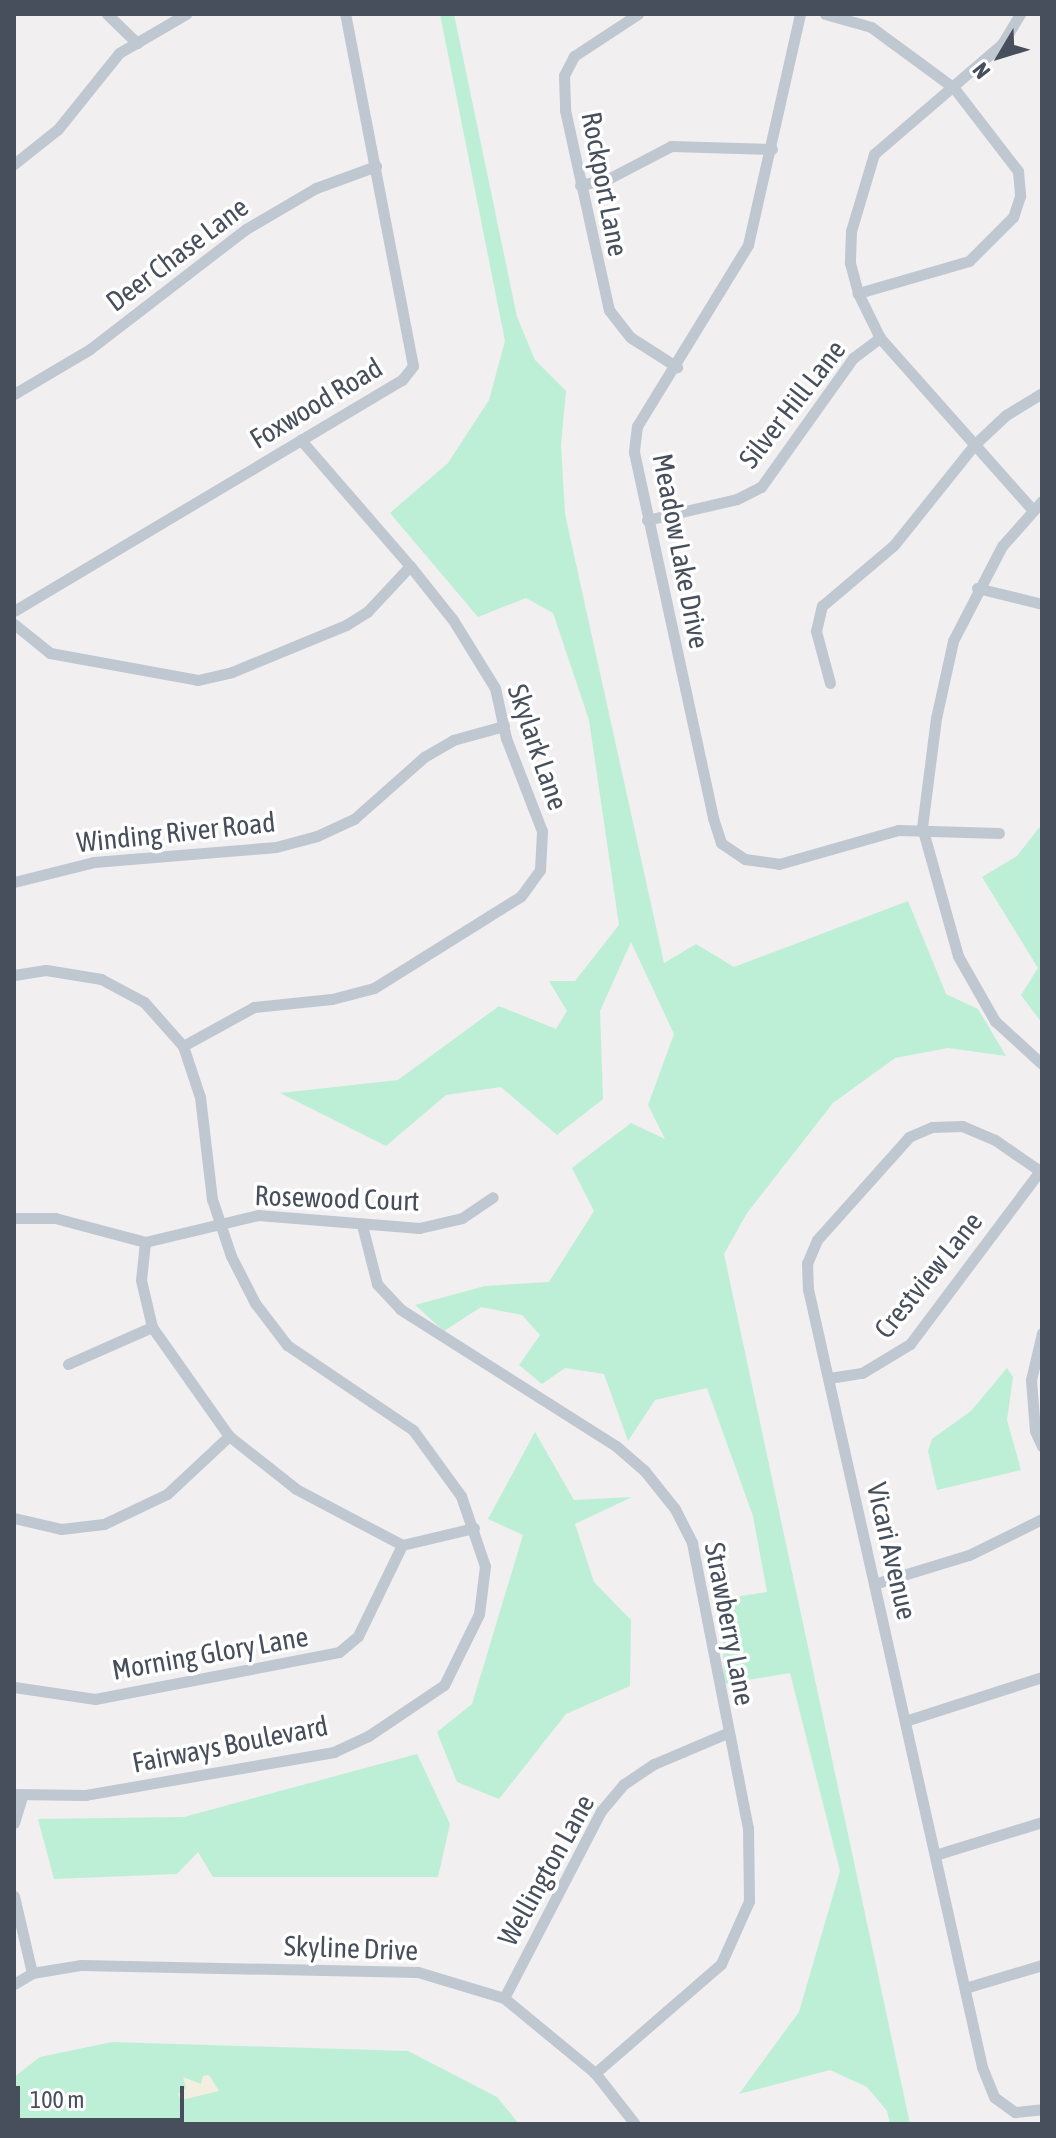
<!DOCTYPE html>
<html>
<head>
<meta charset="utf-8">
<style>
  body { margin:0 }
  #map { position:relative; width:1056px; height:2138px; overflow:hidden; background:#f1efef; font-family:"Asap Condensed",sans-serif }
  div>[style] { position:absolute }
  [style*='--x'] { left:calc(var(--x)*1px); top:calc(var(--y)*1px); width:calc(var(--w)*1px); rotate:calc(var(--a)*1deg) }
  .green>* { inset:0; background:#bdefd7 }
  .sand>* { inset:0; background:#f3efe0 }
  .minor>* { height:11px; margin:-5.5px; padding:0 5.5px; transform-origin:5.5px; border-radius:5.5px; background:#bfc7d1 }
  span { translate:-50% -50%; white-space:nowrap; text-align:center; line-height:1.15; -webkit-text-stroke:7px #fff; paint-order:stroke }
  .street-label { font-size:28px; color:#474f5c }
  .frame { position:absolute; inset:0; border:16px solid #474f5c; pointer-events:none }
  .north { position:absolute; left:960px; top:16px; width:80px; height:80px; -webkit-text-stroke:6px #fff; paint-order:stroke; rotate:232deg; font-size:22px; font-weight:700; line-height:32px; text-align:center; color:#474f5c }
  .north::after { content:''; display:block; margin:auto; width:28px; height:36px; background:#474f5c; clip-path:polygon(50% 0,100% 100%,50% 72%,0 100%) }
  .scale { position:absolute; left:16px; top:2086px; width:168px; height:36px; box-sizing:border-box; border:4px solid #474f5c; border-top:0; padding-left:10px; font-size:24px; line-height:28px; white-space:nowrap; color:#474f5c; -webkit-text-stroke:6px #fff; paint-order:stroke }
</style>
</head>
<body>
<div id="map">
  <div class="green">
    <i style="clip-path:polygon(440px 14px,454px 14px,517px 317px,535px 360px,566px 391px,561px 445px,565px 514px,664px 963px,696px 944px,734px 967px,908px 901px,946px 994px,978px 1009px,1006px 1056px,948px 1048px,895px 1058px,833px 1103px,747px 1213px,724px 1254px,910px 2124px,890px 2124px,887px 2111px,867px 2087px,830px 2070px,739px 2094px,799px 2012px,840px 1871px,790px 1673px,724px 1684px,722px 1599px,767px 1592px,753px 1516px,707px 1388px,655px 1400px,628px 1441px,604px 1374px,565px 1368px,542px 1384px,519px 1365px,540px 1335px,522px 1315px,481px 1307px,444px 1331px,415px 1305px,485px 1286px,549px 1282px,594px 1211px,572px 1168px,631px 1123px,665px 1139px,648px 1105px,674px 1034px,631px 942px,600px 1011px,603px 1099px,557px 1135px,501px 1087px,446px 1095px,386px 1146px,280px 1093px,398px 1080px,499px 1006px,556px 1029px,567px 1011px,549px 981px,575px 981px,619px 925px,589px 720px,553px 613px,526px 598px,478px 617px,390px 513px,448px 463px,489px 400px,505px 341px)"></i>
    <i style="clip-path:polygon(1042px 824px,1042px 1023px,1021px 995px,1038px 968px,982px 877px,1017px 856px)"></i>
    <i style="clip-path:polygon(1007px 1368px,1013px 1377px,1007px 1420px,1021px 1470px,937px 1490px,928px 1451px,932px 1439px,971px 1411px)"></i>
    <i style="clip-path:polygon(535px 1432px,574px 1500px,632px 1497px,575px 1524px,594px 1582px,631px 1620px,630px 1686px,566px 1714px,499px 1799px,457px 1782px,437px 1732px,472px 1704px,523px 1535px,488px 1519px)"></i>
    <i style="clip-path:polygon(417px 1754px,450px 1824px,438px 1877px,213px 1877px,198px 1852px,177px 1874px,54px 1879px,38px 1819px,184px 1817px)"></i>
    <i style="clip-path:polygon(112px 2042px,408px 2051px,497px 2097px,519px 2124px,14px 2124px,14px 2077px,40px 2057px)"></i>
  </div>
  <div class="sand">
    <i style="clip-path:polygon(209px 2075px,219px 2091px,181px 2100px,178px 2094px,186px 2088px,183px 2077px,201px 2084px,203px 2076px)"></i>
  </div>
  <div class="minor">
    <i style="--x:107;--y:14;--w:42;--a:44"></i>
    <i style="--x:638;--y:14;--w:77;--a:146.7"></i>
    <i style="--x:574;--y:56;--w:22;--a:117"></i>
    <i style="--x:564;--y:76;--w:34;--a:88"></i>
    <i style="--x:565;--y:110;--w:205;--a:77.6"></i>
    <i style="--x:609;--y:310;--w:34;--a:52"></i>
    <i style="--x:630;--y:337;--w:56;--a:32.6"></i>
    <i style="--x:800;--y:14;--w:237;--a:102.7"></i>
    <i style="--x:748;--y:245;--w:212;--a:121.5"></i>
    <i style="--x:637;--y:426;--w:26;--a:97"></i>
    <i style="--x:634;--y:452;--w:374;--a:77.8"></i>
    <i style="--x:713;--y:818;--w:26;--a:72"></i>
    <i style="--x:721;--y:843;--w:29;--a:34"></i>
    <i style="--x:745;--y:859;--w:34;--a:8"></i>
    <i style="--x:779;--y:864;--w:124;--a:-15.9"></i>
    <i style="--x:898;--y:830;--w:101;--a:1.7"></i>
    <i style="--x:825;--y:14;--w:48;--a:15.8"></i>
    <i style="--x:871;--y:27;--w:103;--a:36.3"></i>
    <i style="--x:954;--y:88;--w:105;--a:52.4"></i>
    <i style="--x:1018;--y:171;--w:25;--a:85"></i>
    <i style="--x:1020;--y:196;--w:22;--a:108"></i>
    <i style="--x:1013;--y:217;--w:62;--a:135"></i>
    <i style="--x:969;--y:261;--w:116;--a:163.9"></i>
    <i style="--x:1020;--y:14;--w:35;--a:121"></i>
    <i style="--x:1002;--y:44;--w:169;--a:139.3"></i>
    <i style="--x:874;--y:154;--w:80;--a:106.6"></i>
    <i style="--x:851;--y:231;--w:32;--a:92"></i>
    <i style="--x:850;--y:263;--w:31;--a:75"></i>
    <i style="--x:858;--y:293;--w:50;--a:63.9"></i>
    <i style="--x:880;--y:338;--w:229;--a:48.4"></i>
    <i style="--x:14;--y:164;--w:56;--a:-38.5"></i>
    <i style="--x:58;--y:129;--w:97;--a:-51.2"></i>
    <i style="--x:119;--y:53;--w:78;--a:-30.2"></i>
    <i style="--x:580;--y:185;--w:29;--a:-12"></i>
    <i style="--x:608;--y:179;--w:71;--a:-27.6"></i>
    <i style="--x:671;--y:146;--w:101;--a:1.7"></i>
    <i style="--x:14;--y:394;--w:88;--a:-30.6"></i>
    <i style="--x:90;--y:349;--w:197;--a:-37.6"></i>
    <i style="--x:246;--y:229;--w:81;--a:-30.4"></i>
    <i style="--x:316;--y:188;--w:64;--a:-20.1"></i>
    <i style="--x:1042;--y:501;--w:60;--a:131.6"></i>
    <i style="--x:1002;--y:546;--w:107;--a:117.3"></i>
    <i style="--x:953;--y:641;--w:79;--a:102.4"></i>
    <i style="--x:936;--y:718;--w:110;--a:97.3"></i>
    <i style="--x:922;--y:827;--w:134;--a:74.4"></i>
    <i style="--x:958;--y:956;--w:75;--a:60.4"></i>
    <i style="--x:995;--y:1021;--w:64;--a:42.5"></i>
    <i style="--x:647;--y:520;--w:92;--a:-13.1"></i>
    <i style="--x:737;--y:499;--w:27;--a:-27"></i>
    <i style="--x:761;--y:487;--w:158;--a:-54.5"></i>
    <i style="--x:853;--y:358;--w:34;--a:-37"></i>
    <i style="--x:977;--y:588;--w:67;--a:13.8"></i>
    <i style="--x:14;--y:611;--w:452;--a:-30.8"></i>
    <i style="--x:402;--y:380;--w:18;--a:-52"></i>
    <i style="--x:413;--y:366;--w:359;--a:-100.9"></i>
    <i style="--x:14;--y:624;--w:46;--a:38.9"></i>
    <i style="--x:50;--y:653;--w:150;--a:10.3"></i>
    <i style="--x:198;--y:680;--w:35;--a:-13"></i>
    <i style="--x:232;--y:672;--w:123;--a:-22.4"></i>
    <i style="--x:346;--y:625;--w:25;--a:-32"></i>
    <i style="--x:367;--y:612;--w:63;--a:-46.9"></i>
    <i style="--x:830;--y:683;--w:54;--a:-105.1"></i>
    <i style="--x:816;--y:631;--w:26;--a:-77"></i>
    <i style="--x:822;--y:606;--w:94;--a:-40.3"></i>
    <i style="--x:894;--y:545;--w:128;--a:-51.3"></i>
    <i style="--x:974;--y:445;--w:44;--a:-43.2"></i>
    <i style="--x:1006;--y:415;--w:42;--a:-31.4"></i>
    <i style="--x:14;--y:882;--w:82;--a:-14"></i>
    <i style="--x:94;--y:862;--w:183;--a:-4.7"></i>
    <i style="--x:276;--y:847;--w:42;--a:-15"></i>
    <i style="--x:317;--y:836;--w:41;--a:-24.7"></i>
    <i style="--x:354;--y:819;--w:94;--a:-41.5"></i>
    <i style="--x:424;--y:757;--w:34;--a:-30"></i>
    <i style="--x:453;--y:740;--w:53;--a:-15.4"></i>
    <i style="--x:14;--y:975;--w:32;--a:-9"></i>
    <i style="--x:46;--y:970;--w:56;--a:9.3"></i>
    <i style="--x:101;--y:979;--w:49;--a:28.1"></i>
    <i style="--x:144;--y:1002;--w:59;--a:48.4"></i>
    <i style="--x:183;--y:1046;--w:54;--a:71.6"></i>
    <i style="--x:200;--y:1097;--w:103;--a:83.3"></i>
    <i style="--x:212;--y:1199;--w:60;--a:71.6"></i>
    <i style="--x:231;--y:1256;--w:53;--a:62.9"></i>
    <i style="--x:255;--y:1303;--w:53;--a:52.7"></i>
    <i style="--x:287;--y:1345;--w:152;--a:34"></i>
    <i style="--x:413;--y:1430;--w:82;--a:54"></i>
    <i style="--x:461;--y:1496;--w:74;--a:71.1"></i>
    <i style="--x:485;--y:1566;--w:48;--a:97.1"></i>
    <i style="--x:479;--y:1614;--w:79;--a:116.2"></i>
    <i style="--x:444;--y:1685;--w:92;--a:146.1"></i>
    <i style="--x:368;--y:1736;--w:38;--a:155"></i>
    <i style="--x:334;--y:1752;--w:252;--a:170.2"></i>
    <i style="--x:86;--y:1795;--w:72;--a:-179.2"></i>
    <i style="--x:183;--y:1046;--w:81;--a:-28.8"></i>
    <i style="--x:254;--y:1007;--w:78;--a:-5.9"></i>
    <i style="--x:332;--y:999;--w:43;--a:-14.7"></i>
    <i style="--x:374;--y:988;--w:173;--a:-32"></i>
    <i style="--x:521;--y:896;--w:32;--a:-54"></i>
    <i style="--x:540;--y:870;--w:39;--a:-87"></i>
    <i style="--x:542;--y:831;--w:100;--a:-111.2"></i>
    <i style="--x:506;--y:738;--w:51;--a:-102.4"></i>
    <i style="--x:495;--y:688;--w:80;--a:-121.7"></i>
    <i style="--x:453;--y:620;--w:69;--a:-128.5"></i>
    <i style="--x:410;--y:566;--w:167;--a:-130.9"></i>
    <i style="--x:1040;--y:1171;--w:55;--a:-145.4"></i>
    <i style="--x:995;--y:1140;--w:36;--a:-157"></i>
    <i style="--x:962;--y:1126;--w:30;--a:178"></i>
    <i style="--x:932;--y:1127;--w:25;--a:157"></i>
    <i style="--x:909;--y:1137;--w:138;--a:131.8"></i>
    <i style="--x:817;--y:1240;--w:25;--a:113"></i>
    <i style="--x:807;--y:1263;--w:26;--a:88"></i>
    <i style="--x:808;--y:1289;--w:797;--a:77.39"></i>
    <i style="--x:982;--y:2067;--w:32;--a:68"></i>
    <i style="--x:994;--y:2097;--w:26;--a:36"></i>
    <i style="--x:1015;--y:2112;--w:27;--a:-6"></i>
    <i style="--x:14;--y:1218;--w:41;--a:0"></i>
    <i style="--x:55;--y:1218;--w:93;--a:14.9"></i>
    <i style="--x:145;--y:1242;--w:116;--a:-13.4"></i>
    <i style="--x:258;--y:1215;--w:162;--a:4.6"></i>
    <i style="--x:419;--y:1228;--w:44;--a:-13.1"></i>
    <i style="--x:462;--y:1218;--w:37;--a:-34"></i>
    <i style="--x:362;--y:1225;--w:61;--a:75.7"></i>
    <i style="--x:377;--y:1284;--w:34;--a:47"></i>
    <i style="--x:400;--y:1309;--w:256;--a:32.4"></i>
    <i style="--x:616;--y:1446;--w:37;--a:41"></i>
    <i style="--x:644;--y:1470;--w:50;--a:51.5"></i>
    <i style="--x:675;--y:1509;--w:38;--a:63"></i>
    <i style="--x:692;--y:1543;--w:290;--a:78.9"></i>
    <i style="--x:748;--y:1828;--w:73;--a:89.2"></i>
    <i style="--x:749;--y:1901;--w:69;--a:114"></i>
    <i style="--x:721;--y:1964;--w:167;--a:139.1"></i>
    <i style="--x:145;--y:1242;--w:38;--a:96"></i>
    <i style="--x:141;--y:1280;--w:48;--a:76.8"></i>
    <i style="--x:152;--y:1327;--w:133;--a:54.8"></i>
    <i style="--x:229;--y:1436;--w:85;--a:38.3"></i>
    <i style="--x:296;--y:1489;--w:120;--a:27.8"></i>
    <i style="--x:402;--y:1545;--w:74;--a:-13.3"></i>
    <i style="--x:1042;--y:1333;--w:48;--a:103.2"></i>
    <i style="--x:1031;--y:1380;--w:51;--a:85.5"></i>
    <i style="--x:1035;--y:1431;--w:17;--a:65"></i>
    <i style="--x:68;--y:1364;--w:92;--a:-23.8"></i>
    <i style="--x:829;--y:1378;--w:33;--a:-9"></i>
    <i style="--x:862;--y:1373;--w:56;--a:-31.1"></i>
    <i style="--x:910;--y:1344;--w:220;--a:-53.1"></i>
    <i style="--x:14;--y:1518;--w:48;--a:13.2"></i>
    <i style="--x:61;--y:1529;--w:43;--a:-6.6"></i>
    <i style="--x:104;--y:1524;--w:70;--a:-25.5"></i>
    <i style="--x:167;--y:1494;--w:85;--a:-43.1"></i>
    <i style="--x:874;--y:1584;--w:99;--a:-17"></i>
    <i style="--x:969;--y:1555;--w:81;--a:-26.3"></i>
    <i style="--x:14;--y:1687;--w:82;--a:8.4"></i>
    <i style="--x:95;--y:1699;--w:248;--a:-10.9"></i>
    <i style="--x:339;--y:1652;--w:25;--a:-40"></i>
    <i style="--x:358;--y:1636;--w:101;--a:-64.2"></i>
    <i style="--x:905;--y:1721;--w:144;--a:-17.8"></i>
    <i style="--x:14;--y:1823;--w:27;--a:-73"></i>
    <i style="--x:935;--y:1855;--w:112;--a:-17.1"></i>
    <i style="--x:14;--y:1896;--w:79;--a:76.8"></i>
    <i style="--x:14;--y:1984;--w:21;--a:-31"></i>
    <i style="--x:32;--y:1973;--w:50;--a:-9.3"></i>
    <i style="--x:81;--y:1965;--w:337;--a:1.2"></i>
    <i style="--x:418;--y:1972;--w:90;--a:16.8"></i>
    <i style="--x:504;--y:1998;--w:118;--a:39.5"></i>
    <i style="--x:595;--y:2073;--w:65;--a:51.9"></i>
    <i style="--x:965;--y:1988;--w:80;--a:-16.6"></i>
    <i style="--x:504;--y:1998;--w:211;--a:-62.6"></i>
    <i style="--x:601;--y:1811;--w:35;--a:-50"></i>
    <i style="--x:624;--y:1784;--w:36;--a:-34"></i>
    <i style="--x:654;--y:1764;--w:79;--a:-23"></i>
  </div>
  <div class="street-label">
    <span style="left:605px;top:184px;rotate:79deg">Rockport Lane</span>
    <span style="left:177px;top:254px;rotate:-37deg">Deer Chase Lane</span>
    <span style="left:316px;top:403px;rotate:-31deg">Foxwood Road</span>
    <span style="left:792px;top:404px;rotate:-52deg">Silver Hill Lane</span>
    <span style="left:681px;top:551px;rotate:79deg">Meadow Lake Drive</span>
    <span style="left:538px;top:747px;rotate:71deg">Skylark Lane</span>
    <span style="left:176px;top:832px;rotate:-6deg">Winding River Road</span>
    <span style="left:337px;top:1198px;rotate:2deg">Rosewood Court</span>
    <span style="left:928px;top:1275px;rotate:-51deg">Crestview Lane</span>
    <span style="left:892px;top:1551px;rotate:77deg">Vicari Avenue</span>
    <span style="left:730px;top:1624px;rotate:79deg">Strawberry Lane</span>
    <span style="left:210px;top:1653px;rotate:-10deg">Morning Glory Lane</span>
    <span style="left:230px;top:1744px;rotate:-11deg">Fairways Boulevard</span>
    <span style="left:546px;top:1870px;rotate:-61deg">Wellington Lane</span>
    <span style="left:351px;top:1948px;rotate:2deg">Skyline Drive</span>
  </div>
  <div class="frame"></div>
  <div class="north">N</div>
  <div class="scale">100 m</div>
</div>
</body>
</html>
